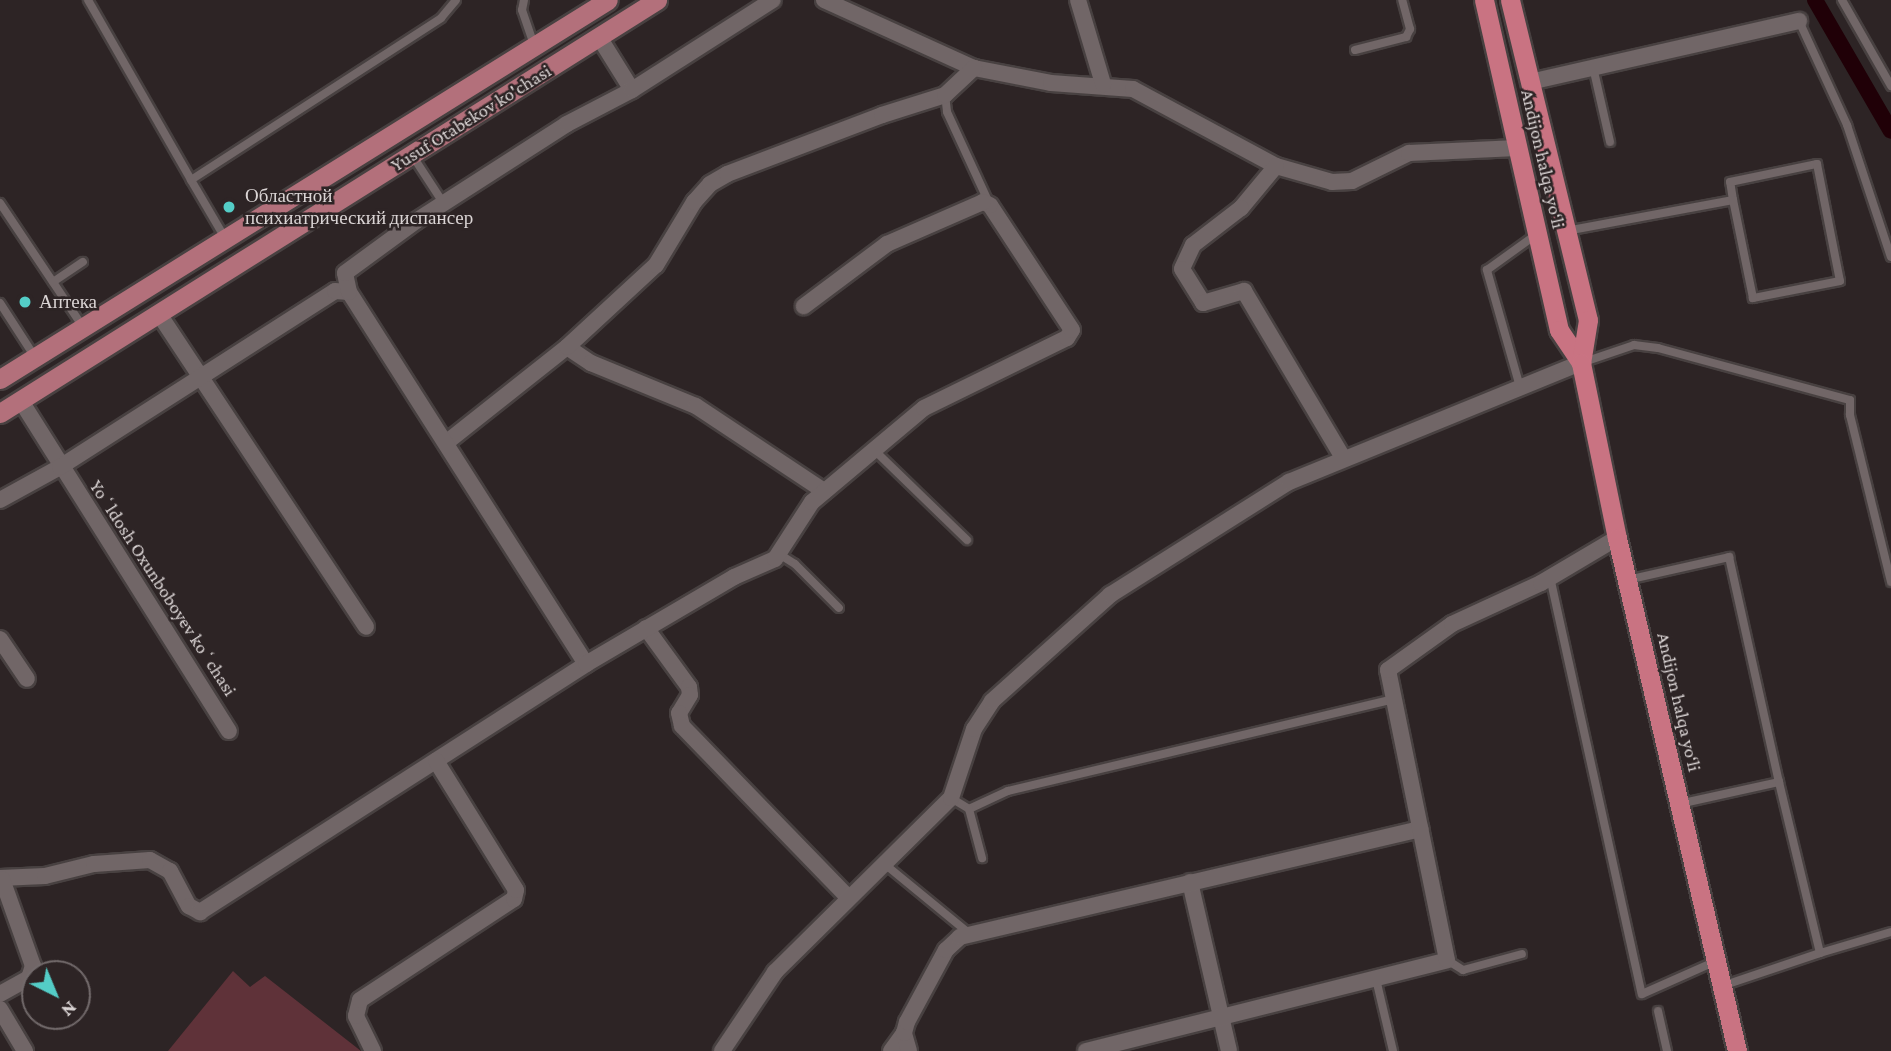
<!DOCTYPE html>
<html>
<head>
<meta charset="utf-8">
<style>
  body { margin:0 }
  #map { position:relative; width:1891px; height:1051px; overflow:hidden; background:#2d2425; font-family:"Crimson Pro",serif }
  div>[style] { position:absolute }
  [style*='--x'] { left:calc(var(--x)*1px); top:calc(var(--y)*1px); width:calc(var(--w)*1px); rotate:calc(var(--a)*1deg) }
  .green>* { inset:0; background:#5f3239 }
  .canal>* { height:16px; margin:-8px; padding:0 8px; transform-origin:8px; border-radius:8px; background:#200007 }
  .roads { filter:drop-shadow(2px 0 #484141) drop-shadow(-2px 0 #484141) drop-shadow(0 2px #484141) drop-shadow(0 -2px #484141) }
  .service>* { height:8px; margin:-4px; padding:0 4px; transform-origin:4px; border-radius:4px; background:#716667 }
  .minor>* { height:16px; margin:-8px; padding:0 8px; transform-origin:8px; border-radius:8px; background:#716667 }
  .primary>* { height:19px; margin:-9.5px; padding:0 9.5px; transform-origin:9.5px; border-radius:9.5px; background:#b3707b }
  .trunk>* { height:19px; margin:-9.5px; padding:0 9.5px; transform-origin:9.5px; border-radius:9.5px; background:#c97382 }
  .dots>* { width:19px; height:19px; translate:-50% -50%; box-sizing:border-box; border:4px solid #2d2425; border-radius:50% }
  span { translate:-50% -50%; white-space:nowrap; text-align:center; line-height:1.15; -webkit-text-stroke:5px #2d2425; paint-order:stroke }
  .street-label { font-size:19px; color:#dad4d4 }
  .poi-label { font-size:19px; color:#dad4d4 }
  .left { translate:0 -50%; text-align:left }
  .north { position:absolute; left:21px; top:960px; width:70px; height:70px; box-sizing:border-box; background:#2d2425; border:2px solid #726a6b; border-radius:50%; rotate:137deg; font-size:19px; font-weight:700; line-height:28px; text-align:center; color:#dad4d4 }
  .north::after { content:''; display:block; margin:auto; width:24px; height:32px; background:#54cdc7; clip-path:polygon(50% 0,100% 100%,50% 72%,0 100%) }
</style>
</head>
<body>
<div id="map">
  <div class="green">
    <i style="clip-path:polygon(233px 971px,250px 987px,265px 976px,361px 1051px,168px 1051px)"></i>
  </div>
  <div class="canal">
    <i style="--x:1815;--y:0;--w:151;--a:59.9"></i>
  </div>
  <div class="roads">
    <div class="service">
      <i style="--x:88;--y:0;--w:207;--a:60.2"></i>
      <i style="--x:524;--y:0;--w:10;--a:101"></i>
      <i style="--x:522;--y:10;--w:36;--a:71"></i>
      <i style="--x:1842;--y:0;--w:99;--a:60.3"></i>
      <i style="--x:1799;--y:21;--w:115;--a:65.2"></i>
      <i style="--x:1847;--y:125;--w:139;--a:71.6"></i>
      <i style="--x:1355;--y:50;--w:53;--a:-14.3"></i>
      <i style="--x:1406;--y:37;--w:9;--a:-63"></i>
      <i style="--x:1410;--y:29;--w:30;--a:-105"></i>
      <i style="--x:1593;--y:67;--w:77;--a:77.2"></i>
      <i style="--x:945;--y:95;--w:17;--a:83"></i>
      <i style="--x:947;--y:112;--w:100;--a:65.2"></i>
      <i style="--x:412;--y:155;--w:59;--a:56.9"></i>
      <i style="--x:0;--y:203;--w:149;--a:56.2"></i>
      <i style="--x:1566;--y:231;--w:170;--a:-10.5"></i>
      <i style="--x:1733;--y:200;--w:18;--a:-99"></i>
      <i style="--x:1730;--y:182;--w:89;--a:-11.7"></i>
      <i style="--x:1817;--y:164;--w:119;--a:78.9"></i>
      <i style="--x:1840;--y:281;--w:89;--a:168.9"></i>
      <i style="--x:1753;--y:298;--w:100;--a:-101.5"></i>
      <i style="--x:225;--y:238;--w:67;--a:-120.4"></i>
      <i style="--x:191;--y:180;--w:298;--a:-32.9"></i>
      <i style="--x:441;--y:18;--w:23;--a:-50"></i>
      <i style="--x:53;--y:282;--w:36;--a:-34"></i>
      <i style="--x:0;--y:303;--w:64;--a:57.1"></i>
      <i style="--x:1584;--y:362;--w:53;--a:-18.8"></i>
      <i style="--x:1634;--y:345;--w:24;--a:7"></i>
      <i style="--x:1658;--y:348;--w:199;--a:15.2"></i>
      <i style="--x:1850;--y:400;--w:15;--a:90"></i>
      <i style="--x:1850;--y:415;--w:172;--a:76.2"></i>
      <i style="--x:1520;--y:387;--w:122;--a:-105.8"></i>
      <i style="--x:1487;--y:270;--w:62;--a:-35.8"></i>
      <i style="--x:873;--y:449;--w:131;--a:44.1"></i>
      <i style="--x:779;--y:554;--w:19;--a:32"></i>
      <i style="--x:795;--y:564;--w:62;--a:45"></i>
      <i style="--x:1550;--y:577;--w:427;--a:77.6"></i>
      <i style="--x:1642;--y:994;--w:81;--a:-24"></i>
      <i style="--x:1627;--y:580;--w:105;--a:-12.7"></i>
      <i style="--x:1729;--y:557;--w:230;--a:77.5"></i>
      <i style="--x:1779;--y:782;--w:102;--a:167.6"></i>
      <i style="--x:951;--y:798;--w:21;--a:31"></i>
      <i style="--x:969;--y:809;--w:43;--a:-24.8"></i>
      <i style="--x:1008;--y:791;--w:394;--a:-13.4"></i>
      <i style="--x:969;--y:809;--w:51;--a:75.1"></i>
      <i style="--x:887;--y:866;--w:109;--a:39.4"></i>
      <i style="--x:1820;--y:953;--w:74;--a:-16.5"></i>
      <i style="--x:1447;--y:960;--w:19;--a:32"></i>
      <i style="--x:1463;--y:970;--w:61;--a:-15.2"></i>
      <i style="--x:1376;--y:979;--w:74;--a:76.7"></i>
      <i style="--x:1722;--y:986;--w:103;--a:-18.6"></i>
      <i style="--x:1820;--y:953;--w:176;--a:-103.5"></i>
      <i style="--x:1658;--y:1011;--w:41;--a:77.3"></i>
    </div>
    <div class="minor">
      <i style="--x:824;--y:0;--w:165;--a:24.4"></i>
      <i style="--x:974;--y:68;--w:78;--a:11"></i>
      <i style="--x:1051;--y:83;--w:82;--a:4.2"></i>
      <i style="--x:1133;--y:89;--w:162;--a:28.3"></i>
      <i style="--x:1276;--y:166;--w:58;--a:15.9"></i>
      <i style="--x:1332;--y:182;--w:20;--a:-3"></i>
      <i style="--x:1352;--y:181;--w:64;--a:-26.2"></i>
      <i style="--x:1409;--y:153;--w:108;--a:-2.7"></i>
      <i style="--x:1078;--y:0;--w:88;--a:73.4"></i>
      <i style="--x:599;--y:37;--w:62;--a:58.1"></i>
      <i style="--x:1530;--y:82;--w:276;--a:-12.8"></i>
      <i style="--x:1276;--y:166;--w:55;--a:129.8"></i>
      <i style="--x:1241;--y:208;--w:61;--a:142.4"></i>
      <i style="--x:1193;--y:245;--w:26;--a:115"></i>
      <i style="--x:1182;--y:269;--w:40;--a:58"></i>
      <i style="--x:1203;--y:303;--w:43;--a:-16.3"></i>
      <i style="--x:1244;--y:291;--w:194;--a:59.3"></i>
      <i style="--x:159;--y:314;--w:375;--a:56.5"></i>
      <i style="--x:567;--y:347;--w:29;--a:34"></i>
      <i style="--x:591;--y:363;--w:113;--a:22.3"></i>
      <i style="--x:696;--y:406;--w:154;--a:33.6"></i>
      <i style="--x:21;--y:401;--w:390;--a:57.8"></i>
      <i style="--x:447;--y:442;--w:153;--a:-38.4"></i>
      <i style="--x:567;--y:347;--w:121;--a:-42.7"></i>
      <i style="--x:656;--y:265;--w:74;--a:-58.9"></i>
      <i style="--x:694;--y:202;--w:24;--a:-48"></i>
      <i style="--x:710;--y:184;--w:20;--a:-30"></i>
      <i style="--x:727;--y:174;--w:166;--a:-20.8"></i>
      <i style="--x:882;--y:115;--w:66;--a:-17.6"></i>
      <i style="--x:945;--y:95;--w:40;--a:-43"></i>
      <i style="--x:0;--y:500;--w:68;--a:-28.8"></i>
      <i style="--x:60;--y:467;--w:326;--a:-32.6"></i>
      <i style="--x:335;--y:291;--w:14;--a:4"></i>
      <i style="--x:646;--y:628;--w:73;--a:53.9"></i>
      <i style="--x:689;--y:687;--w:8;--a:83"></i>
      <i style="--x:690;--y:695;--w:21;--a:121"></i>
      <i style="--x:679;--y:713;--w:13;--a:77"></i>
      <i style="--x:682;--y:726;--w:237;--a:45.9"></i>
      <i style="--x:0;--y:639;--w:48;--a:56"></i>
      <i style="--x:586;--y:664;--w:441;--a:-122.5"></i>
      <i style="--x:349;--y:292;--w:19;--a:-102"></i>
      <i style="--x:345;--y:273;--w:88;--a:-36.2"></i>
      <i style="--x:416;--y:221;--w:179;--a:-32.7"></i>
      <i style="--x:567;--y:124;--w:73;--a:-27.6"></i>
      <i style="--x:632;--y:90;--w:167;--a:-32.6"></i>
      <i style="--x:0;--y:878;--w:45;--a:-2.5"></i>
      <i style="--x:45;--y:876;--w:50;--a:-13.8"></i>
      <i style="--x:94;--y:864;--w:56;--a:-4.1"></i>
      <i style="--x:150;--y:860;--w:23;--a:29"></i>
      <i style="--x:170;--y:871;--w:40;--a:62"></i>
      <i style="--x:189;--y:906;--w:13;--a:29"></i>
      <i style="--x:200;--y:912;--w:459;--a:-32.7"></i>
      <i style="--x:586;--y:664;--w:172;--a:-30.4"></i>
      <i style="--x:734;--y:577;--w:45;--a:-23.7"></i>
      <i style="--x:775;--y:559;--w:68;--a:-57"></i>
      <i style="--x:812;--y:502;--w:146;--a:-40"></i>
      <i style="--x:924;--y:408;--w:159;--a:-26.1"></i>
      <i style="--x:1067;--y:338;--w:9;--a:-58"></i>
      <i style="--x:1072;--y:330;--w:149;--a:-123.3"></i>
      <i style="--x:990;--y:205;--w:8;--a:-157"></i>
      <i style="--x:983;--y:202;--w:105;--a:156.4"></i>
      <i style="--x:887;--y:244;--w:104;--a:143.2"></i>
      <i style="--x:1190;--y:882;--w:173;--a:77"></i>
      <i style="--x:0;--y:994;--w:33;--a:-29"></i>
      <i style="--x:29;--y:978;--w:13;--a:-72"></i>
      <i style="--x:33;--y:966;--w:92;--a:-109.6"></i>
      <i style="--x:0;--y:1009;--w:49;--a:59.2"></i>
      <i style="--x:373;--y:1051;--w:39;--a:-116"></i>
      <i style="--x:356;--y:1016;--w:16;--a:-76"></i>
      <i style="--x:360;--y:1000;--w:184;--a:-33.3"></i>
      <i style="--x:514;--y:899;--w:9;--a:-77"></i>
      <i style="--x:516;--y:890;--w:152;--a:-121.8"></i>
      <i style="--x:722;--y:1051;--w:95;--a:-56.1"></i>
      <i style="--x:775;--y:972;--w:247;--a:-44.7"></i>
      <i style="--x:951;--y:798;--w:73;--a:-71.6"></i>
      <i style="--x:974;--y:729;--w:33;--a:-57"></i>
      <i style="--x:992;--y:701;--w:159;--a:-41.9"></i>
      <i style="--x:1110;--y:595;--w:212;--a:-32.3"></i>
      <i style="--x:1289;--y:482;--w:315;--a:-22.2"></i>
      <i style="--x:891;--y:1051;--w:22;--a:-54"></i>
      <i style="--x:909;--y:1051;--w:19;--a:-106"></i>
      <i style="--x:904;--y:1033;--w:11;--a:-75"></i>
      <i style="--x:907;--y:1022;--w:82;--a:-61.6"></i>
      <i style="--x:946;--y:950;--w:19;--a:-43"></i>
      <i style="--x:960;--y:937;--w:473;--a:-13.2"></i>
      <i style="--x:1086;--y:1051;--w:372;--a:-14.1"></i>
      <i style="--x:1447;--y:960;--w:296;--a:-101.5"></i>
      <i style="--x:1388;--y:670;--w:79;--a:-35.7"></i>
      <i style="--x:1452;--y:624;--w:98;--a:-24.7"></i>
      <i style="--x:1541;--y:583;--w:88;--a:-30.6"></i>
    </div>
    <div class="primary">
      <i style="--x:0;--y:379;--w:716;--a:-31.94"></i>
      <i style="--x:0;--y:413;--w:776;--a:-32.15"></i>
    </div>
    <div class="trunk">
      <i style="--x:1484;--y:0;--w:338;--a:77.2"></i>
      <i style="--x:1559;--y:330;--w:40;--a:56"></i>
      <i style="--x:1510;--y:0;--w:329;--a:76.3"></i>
      <i style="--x:1588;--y:320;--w:44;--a:99.2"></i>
      <i style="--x:1581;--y:363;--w:179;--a:78.4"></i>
      <i style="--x:1617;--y:538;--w:527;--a:76.83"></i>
    </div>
  </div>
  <div class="dots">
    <i style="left:229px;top:207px;background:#54cdc7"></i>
    <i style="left:25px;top:302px;background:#54cdc7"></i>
  </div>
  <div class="street-label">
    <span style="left:471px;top:118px;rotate:-32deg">Yusuf Otabekov ko'chasi</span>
    <span style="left:1543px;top:159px;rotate:77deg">Andijon halqa yo‘li</span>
    <span style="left:163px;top:588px;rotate:57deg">Yoʻldosh Oxunboboyev koʻchasi</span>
    <span style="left:1679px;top:702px;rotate:77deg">Andijon halqa yo‘li</span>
  </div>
  <div class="poi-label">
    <span class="left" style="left:245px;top:207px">Областной<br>психиатрический диспансер</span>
    <span class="left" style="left:39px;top:302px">Аптека</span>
  </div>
  <div class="north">N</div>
</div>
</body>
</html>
